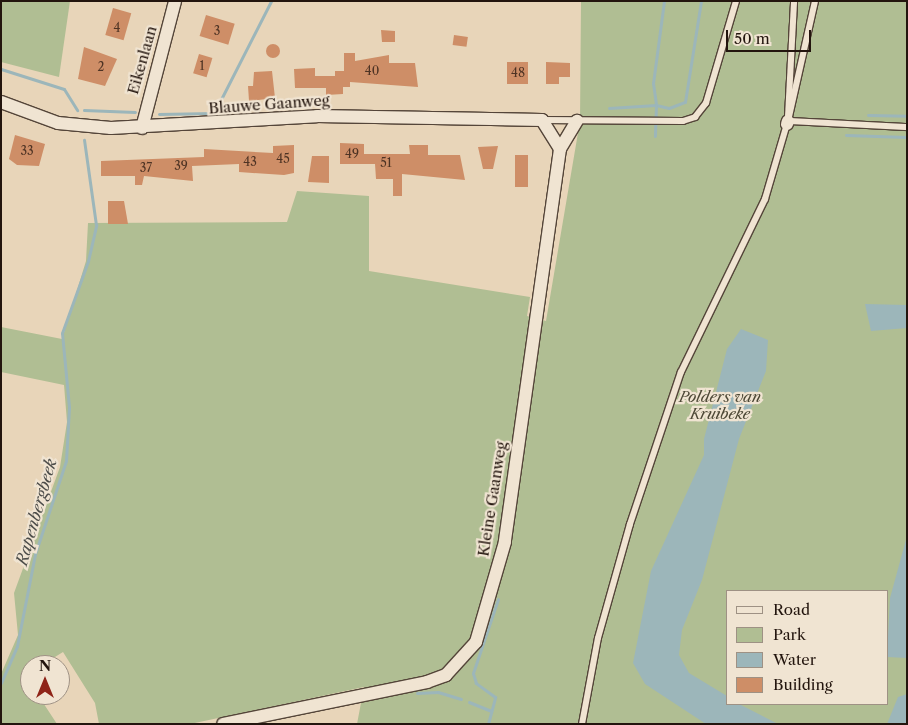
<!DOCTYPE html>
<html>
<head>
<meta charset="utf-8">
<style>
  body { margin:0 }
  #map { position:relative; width:908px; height:725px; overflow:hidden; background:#e8d5b9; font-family:"Libre Caslon Text",serif }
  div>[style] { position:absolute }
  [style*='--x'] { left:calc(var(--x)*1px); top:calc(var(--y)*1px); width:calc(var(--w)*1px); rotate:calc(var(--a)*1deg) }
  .green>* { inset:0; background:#b0be93 }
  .water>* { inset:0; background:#9cb6ba }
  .stream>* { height:3px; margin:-1.5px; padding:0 1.5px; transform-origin:1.5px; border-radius:1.5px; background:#9cb6ba }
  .building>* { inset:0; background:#ce8e67; transform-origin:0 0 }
  .round { border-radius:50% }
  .roads { filter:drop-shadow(1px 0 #544539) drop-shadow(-1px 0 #544539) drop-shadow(0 1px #544539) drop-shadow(0 -1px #544539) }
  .service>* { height:6px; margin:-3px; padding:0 3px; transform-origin:3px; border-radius:3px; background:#f0e4d2 }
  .minor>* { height:12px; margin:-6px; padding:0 6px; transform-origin:6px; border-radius:6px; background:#f0e4d2 }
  span { translate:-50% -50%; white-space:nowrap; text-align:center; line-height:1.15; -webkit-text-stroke:4.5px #f0e4d2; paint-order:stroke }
  .number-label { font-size:12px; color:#4e3324 }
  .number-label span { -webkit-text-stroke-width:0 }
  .street-label { font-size:15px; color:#23150e }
  .park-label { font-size:15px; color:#4d4836; font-style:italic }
  .water-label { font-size:16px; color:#4d4d4a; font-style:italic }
  .frame { position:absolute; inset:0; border:2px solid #23150e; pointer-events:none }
  .legend { position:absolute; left:726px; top:590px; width:162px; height:115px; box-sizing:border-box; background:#f0e4d2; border:1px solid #9e9184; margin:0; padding:6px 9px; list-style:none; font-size:15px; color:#23150e }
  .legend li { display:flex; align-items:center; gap:10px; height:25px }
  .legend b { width:25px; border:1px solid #9e9184 }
  .north { position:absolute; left:20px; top:655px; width:50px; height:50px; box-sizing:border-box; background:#f0e4d2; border:1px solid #9e9184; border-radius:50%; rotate:0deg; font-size:14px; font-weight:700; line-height:20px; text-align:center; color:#23150e }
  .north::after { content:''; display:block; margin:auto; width:18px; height:22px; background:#8f2418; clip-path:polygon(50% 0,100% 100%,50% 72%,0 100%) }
  .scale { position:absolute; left:726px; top:30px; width:85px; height:22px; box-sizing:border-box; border:2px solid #23150e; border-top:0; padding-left:6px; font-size:15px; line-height:18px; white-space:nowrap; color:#23150e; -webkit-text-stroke:4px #f0e4d2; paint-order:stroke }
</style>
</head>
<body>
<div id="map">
  <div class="green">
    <i style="clip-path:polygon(1px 1px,70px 1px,59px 77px,1px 62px)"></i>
    <i style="clip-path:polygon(evenodd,581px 1px,907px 1px,907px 724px,357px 724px,364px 687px,190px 724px,99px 724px,95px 703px,63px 652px,42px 665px,30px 665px,26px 675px,30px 695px,38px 695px,57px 724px,1px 724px,1px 674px,18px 635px,14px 593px,60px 467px,67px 422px,64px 385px,1px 372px,1px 327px,62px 339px,86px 261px,88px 223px,287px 222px,297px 191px,369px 196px,369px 271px,530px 297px,527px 316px,546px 321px,580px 121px,581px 1px,727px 591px,887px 591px,887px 704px,727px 704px,727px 591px)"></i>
  </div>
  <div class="water">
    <i style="clip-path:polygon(865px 304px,907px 305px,907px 328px,871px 331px)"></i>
    <i style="clip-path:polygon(741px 329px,768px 340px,766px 371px,739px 439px,702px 580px,682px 630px,679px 655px,689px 673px,727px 696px,727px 704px,739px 704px,778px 724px,706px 724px,645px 684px,633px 663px,651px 571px,704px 455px,704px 439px,727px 349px)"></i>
    <i style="clip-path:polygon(907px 536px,907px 658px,887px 657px,890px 598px)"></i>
    <i style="clip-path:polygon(907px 694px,907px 724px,887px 724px,898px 697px)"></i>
  </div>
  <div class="stream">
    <i style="--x:664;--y:1;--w:83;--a:97.6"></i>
    <i style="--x:653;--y:83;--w:22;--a:82"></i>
    <i style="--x:656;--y:105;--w:13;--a:13"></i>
    <i style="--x:669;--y:108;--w:17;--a:-21"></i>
    <i style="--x:685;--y:102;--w:102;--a:-81"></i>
    <i style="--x:1;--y:69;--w:66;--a:17.6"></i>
    <i style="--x:64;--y:89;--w:25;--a:58"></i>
    <i style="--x:609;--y:108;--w:47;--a:-3.7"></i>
    <i style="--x:656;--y:105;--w:31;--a:92"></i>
    <i style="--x:84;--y:110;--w:51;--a:2.2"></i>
    <i style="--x:159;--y:114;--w:55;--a:-1"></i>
    <i style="--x:214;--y:113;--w:126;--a:-63"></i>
    <i style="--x:868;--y:115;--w:39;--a:1"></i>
    <i style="--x:846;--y:135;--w:61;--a:1.9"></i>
    <i style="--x:1;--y:683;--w:40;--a:-66.6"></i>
    <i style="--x:17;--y:646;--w:94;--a:-78.9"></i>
    <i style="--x:35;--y:554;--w:98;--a:-71.6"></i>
    <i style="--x:66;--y:461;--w:54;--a:-86.8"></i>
    <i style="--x:69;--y:407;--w:74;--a:-95.4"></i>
    <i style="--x:62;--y:333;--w:77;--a:-70.1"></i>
    <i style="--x:88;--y:261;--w:37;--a:-77"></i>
    <i style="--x:96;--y:225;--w:86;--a:-98"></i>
    <i style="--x:417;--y:693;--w:21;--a:-3"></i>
    <i style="--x:438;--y:692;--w:24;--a:17"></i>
    <i style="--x:469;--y:702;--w:24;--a:22"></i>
    <i style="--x:488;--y:724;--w:28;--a:-75"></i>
    <i style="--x:495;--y:697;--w:24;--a:-144"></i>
    <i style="--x:476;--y:683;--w:10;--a:-107"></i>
    <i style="--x:473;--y:673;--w:78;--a:-71.3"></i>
  </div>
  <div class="building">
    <i style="left:113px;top:8px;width:19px;height:28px;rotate:16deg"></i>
    <i style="left:206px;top:15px;width:30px;height:22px;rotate:17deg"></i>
    <i style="clip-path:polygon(381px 30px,395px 31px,395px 42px,382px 42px)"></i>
    <i style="left:454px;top:35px;width:14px;height:10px;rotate:8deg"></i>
    <i class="round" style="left:266px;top:44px;width:14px;height:14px"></i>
    <i style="clip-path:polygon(84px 47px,117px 59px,105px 86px,78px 79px)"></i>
    <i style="clip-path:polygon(344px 53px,355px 53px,355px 61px,389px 55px,389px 63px,415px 63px,418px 87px,350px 82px,350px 87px,343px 87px,343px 94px,326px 95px,326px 88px,295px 88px,294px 69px,315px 68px,315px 76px,335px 76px,335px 71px,344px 71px)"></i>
    <i style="left:199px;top:54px;width:14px;height:20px;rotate:17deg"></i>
    <i style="left:507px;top:62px;width:21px;height:22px"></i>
    <i style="clip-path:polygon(546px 62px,570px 63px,570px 77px,559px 77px,559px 84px,546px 84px)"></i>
    <i style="clip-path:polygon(272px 71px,275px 98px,249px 101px,248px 86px,253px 86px,254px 72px)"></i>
    <i style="clip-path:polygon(15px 135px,45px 144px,39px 166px,17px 165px,9px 159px)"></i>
    <i style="clip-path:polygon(340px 143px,364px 144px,364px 154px,410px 154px,409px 145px,428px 145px,428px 155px,460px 155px,465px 180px,402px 174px,402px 196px,393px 196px,393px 179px,376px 179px,375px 164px,340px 164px)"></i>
    <i style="clip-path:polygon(294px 145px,294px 173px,284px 175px,239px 172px,239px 164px,192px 166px,193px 181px,144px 176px,142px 185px,135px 185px,135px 176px,101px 176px,101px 161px,204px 157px,204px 149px,273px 153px,273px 146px)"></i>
    <i style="clip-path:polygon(498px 146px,493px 169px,483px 169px,478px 147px)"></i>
    <i style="left:515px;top:155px;width:13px;height:32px"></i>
    <i style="clip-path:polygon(312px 156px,329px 156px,329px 183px,308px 182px)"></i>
    <i style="clip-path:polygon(108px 201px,124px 201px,128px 224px,108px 224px)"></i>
  </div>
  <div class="roads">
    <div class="service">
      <i style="--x:788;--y:117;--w:116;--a:-87"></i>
      <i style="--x:543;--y:120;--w:140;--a:0.4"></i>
      <i style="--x:683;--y:121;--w:13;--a:-18"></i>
      <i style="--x:695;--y:117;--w:18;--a:-52"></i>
      <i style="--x:706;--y:103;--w:106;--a:-73.6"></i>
      <i style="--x:788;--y:121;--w:123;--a:-77.3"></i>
      <i style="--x:788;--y:121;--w:119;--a:2.9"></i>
      <i style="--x:582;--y:724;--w:87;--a:-79.5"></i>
      <i style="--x:598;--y:638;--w:118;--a:-74.3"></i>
      <i style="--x:630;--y:524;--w:160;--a:-71.5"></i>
      <i style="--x:681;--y:372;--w:192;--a:-64.1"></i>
      <i style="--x:765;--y:199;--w:78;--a:-73.7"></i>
    </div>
    <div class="minor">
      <i style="--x:1;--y:102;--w:61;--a:20.2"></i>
      <i style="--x:58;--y:123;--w:53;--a:5.4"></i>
      <i style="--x:111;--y:128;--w:206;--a:-3.3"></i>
      <i style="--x:317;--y:116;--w:225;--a:1"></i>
      <i style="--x:542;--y:120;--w:34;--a:58"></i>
      <i style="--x:560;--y:149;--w:397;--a:98"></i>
      <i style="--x:505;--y:542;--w:104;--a:106.2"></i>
      <i style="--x:476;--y:642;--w:45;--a:132.3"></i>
      <i style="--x:446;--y:675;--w:20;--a:160"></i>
      <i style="--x:427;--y:682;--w:208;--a:168.4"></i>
      <i style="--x:787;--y:124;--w:3;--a:-72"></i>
      <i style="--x:142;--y:128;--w:131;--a:-75.4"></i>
      <i style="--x:560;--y:149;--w:33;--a:-59"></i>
    </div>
  </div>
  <div class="number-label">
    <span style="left:117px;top:28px">4</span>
    <span style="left:217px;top:31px">3</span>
    <span style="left:202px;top:66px">1</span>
    <span style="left:101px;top:67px">2</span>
    <span style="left:372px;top:71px">40</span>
    <span style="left:518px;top:73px">48</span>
    <span style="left:27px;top:151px">33</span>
    <span style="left:352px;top:154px">49</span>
    <span style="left:283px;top:159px">45</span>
    <span style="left:250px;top:162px">43</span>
    <span style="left:386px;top:163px">51</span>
    <span style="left:181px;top:166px">39</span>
    <span style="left:146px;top:168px">37</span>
  </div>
  <div class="street-label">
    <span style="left:142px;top:60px;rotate:-74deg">Eikenlaan</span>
    <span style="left:269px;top:104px;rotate:-4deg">Blauwe Gaanweg</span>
    <span style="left:492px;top:499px;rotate:-81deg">Kleine Gaanweg</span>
  </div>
  <div class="park-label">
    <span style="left:720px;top:405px">Polders van<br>Kruibeke</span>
  </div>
  <div class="water-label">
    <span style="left:36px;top:512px;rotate:-74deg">Rapenbergbeek</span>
  </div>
  <div class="frame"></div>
  <ul class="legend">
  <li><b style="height:6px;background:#f0e4d2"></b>Road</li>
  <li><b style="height:14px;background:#b0be93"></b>Park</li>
  <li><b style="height:14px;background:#9cb6ba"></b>Water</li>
  <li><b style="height:14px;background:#ce8e67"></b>Building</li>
  </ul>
  <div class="north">N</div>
  <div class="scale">50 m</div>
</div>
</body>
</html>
